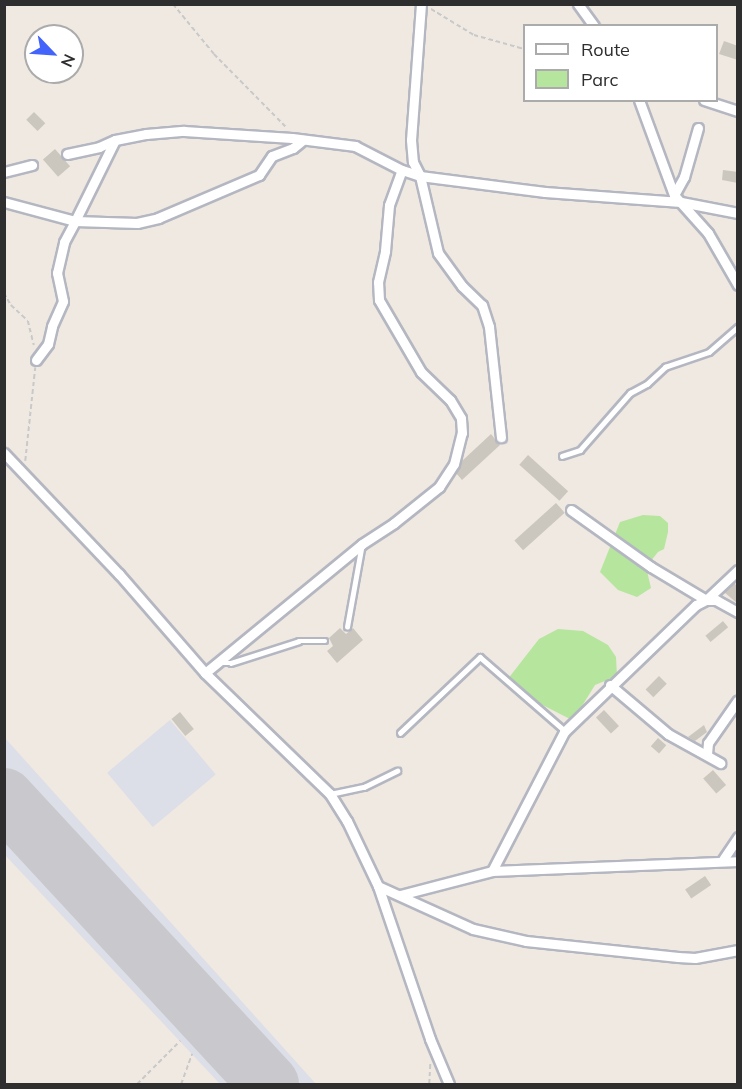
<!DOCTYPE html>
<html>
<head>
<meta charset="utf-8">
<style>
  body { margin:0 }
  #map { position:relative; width:742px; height:1089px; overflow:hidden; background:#efe9e1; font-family:Mulish,sans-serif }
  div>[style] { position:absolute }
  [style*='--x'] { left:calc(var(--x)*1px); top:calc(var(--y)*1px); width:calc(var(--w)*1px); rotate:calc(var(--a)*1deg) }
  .airport>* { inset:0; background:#dcdee8; transform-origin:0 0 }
  .green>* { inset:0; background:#b6e59e }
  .runway>* { height:60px; margin:-30px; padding:0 30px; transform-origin:30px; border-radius:30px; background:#c9c8cc }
  .building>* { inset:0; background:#cbc7bf; transform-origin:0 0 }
  .path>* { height:1.5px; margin-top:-0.75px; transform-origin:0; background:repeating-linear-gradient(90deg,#c9c9c9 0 4.5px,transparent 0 7.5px) }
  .roads { filter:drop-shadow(2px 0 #b4b7c1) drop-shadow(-2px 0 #b4b7c1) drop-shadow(0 2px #b4b7c1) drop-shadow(0 -2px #b4b7c1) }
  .service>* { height:4.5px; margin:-2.25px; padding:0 2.25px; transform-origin:2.25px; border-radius:2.25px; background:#fff }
  .minor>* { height:9px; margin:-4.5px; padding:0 4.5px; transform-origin:4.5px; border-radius:4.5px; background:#fff }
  span { translate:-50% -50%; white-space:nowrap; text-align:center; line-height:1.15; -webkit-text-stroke:5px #fff; paint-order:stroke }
  .frame { position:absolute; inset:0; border:6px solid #2e2e2e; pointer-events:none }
  .legend { position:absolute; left:523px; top:24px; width:195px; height:78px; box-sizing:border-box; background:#fff; border:2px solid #ababab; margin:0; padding:8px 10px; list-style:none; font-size:18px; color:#2e2e2e }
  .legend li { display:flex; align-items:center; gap:12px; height:30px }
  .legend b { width:30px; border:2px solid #ababab }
  .north { position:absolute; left:24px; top:24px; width:60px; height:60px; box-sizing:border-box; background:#fff; border:2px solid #ababab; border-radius:50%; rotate:115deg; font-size:16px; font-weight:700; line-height:24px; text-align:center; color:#2e2e2e }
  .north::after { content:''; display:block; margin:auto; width:21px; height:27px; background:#4264fb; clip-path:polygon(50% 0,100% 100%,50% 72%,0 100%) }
</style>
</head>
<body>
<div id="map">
  <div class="airport">
    <i style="left:170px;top:720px;width:71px;height:82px;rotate:50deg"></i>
    <i style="clip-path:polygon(5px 738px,316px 1084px,220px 1084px,5px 855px)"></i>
  </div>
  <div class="green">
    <i style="clip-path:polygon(643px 515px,660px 516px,668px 523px,668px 532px,664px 549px,658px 552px,646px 567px,651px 588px,637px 597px,618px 590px,600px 572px,620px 522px)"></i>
    <i style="clip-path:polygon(558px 629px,583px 631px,608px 645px,616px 657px,617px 676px,595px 685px,582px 706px,570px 719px,521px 694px,507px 680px,539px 639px)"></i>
  </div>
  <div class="runway">
    <i style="--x:4;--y:798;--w:390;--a:47.2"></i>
  </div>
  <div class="building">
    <i style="clip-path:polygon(724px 41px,738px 46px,738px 60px,719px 54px)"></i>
    <i style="left:34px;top:112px;width:16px;height:11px;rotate:45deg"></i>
    <i style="left:55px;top:149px;width:23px;height:16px;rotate:49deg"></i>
    <i style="clip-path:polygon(723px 170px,738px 172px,738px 183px,722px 180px)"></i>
    <i style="clip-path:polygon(491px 434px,500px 445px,462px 480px,456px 473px,462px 461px)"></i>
    <i style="left:528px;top:455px;width:54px;height:13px;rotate:42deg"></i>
    <i style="left:556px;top:503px;width:13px;height:56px;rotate:48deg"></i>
    <i style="clip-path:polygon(734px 583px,738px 587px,738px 604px,724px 592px)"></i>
    <i style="left:723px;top:621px;width:8px;height:23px;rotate:50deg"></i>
    <i style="clip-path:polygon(340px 628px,346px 634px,353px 628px,363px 640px,337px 663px,327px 651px,333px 646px,329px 638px)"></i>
    <i style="left:659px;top:676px;width:11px;height:19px;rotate:45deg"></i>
    <i style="left:604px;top:710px;width:22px;height:11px;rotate:47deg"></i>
    <i style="left:180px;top:712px;width:22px;height:11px;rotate:51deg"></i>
    <i style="clip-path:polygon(704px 725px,707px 732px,695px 741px,688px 737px)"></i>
    <i style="left:658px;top:738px;width:11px;height:11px;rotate:41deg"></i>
    <i style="left:713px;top:770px;width:20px;height:13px;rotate:49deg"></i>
    <i style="left:705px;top:876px;width:11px;height:24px;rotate:56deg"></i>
  </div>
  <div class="path">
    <i style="--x:173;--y:4;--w:65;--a:50.6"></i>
    <i style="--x:214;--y:54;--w:103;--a:45.4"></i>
    <i style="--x:431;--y:9;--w:50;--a:31.2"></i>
    <i style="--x:474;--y:35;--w:52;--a:15.6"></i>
    <i style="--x:4;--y:293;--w:14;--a:60"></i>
    <i style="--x:11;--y:305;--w:23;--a:43"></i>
    <i style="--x:28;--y:321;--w:25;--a:76"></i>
    <i style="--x:25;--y:461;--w:94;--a:-83.9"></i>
    <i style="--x:137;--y:1084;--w:61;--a:-45"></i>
    <i style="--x:181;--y:1084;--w:32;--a:-70"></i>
    <i style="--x:429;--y:1084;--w:20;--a:-87"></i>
  </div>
  <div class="roads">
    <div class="service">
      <i style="--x:562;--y:456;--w:19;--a:-18"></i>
      <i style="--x:580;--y:450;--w:76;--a:-48.7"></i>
      <i style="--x:630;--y:393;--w:19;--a:-28"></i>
      <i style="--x:647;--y:384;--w:25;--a:-43"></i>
      <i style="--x:665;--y:367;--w:46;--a:-18.8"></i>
      <i style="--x:709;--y:352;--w:38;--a:-41"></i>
      <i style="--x:347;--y:627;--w:84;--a:-79.8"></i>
      <i style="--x:221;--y:663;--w:10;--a:0"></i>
      <i style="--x:231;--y:663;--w:71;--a:-17.9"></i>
      <i style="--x:299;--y:641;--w:26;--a:0"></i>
      <i style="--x:400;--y:733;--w:110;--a:-43.5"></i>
      <i style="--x:480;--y:657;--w:113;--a:41"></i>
      <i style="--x:330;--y:794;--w:35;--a:-12"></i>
      <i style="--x:364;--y:787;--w:37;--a:-26"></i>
    </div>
    <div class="minor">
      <i style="--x:421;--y:4;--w:136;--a:94.2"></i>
      <i style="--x:411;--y:140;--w:22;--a:85"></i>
      <i style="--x:413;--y:162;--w:16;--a:63"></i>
      <i style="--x:420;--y:176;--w:79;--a:76.8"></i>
      <i style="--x:438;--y:253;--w:41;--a:54"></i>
      <i style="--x:462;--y:286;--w:28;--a:44"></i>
      <i style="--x:482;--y:305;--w:23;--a:72"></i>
      <i style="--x:489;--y:327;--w:111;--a:83.8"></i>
      <i style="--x:578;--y:4;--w:27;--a:54"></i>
      <i style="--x:639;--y:100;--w:101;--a:69.8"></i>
      <i style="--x:674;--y:195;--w:51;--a:48.2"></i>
      <i style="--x:708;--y:233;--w:60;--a:60"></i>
      <i style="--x:704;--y:100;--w:36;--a:18"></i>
      <i style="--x:67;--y:154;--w:33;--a:-12"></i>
      <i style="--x:99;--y:147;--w:17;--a:-24"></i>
      <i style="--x:4;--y:172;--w:29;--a:-14"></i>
      <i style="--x:674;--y:195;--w:21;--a:-61"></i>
      <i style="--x:684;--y:177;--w:51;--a:-74.1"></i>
      <i style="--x:4;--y:202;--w:73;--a:15"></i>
      <i style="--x:75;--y:221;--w:90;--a:-63.7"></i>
      <i style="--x:115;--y:140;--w:32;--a:-11"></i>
      <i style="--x:146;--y:134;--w:38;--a:-5"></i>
      <i style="--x:184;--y:131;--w:108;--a:3.7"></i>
      <i style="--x:292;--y:138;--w:64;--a:7.2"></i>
      <i style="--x:355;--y:146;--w:53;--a:27.1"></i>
      <i style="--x:402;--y:170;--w:19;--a:18"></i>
      <i style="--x:420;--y:176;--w:126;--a:7.3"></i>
      <i style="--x:545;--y:192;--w:136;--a:4.2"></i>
      <i style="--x:681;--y:202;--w:58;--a:10.9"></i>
      <i style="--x:36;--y:360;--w:20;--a:-53"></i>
      <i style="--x:48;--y:344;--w:18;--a:-77"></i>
      <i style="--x:52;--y:326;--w:27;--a:-66"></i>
      <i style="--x:63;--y:301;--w:29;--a:-102"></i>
      <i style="--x:57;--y:273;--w:32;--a:-77"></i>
      <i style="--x:64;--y:242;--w:24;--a:-62"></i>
      <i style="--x:75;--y:221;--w:62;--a:1.8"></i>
      <i style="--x:137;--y:223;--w:22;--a:-13"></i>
      <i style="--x:158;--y:218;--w:110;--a:-23.1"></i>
      <i style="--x:259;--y:175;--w:23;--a:-56"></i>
      <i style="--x:272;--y:156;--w:22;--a:-21"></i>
      <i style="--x:293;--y:148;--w:13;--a:-39"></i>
      <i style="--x:4;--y:453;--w:167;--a:46.5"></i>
      <i style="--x:119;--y:574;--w:131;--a:49"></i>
      <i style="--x:205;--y:673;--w:174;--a:44.1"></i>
      <i style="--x:330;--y:794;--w:32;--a:58"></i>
      <i style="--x:347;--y:821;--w:72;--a:64.5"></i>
      <i style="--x:378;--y:886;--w:162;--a:71.2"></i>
      <i style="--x:430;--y:1039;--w:49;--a:67.1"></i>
      <i style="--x:571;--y:510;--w:98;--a:35.5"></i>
      <i style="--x:651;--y:567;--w:64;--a:31"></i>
      <i style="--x:706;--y:600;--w:10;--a:0"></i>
      <i style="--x:716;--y:600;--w:25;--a:29"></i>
      <i style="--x:205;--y:673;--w:203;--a:-39.4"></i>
      <i style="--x:362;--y:544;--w:38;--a:-33"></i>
      <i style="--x:394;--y:523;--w:58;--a:-38.7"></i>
      <i style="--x:439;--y:487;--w:27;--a:-57"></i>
      <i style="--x:454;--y:464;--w:32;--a:-76"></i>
      <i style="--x:462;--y:433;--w:15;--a:-94"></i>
      <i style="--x:461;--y:418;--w:21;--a:-121"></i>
      <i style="--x:450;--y:400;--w:40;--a:-136"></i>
      <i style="--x:421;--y:372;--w:83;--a:-120.3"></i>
      <i style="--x:379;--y:300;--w:18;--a:-93"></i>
      <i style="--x:378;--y:282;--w:32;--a:-77"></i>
      <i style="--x:385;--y:251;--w:46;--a:-85"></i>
      <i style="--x:389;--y:205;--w:37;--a:-70"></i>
      <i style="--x:610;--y:685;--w:76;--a:40.2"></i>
      <i style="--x:668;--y:734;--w:60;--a:29.1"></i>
      <i style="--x:707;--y:754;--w:11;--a:-85"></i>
      <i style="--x:708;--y:743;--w:52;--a:-55.1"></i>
      <i style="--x:722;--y:861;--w:29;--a:-56"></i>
      <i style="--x:492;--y:871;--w:157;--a:-62.6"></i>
      <i style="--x:564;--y:732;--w:183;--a:-43.9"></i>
      <i style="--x:696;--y:605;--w:11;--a:-27"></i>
      <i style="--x:706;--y:600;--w:44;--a:-43.2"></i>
      <i style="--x:378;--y:886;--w:104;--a:24.4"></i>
      <i style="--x:473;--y:929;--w:54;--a:12.8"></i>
      <i style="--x:526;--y:941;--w:153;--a:6"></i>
      <i style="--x:678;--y:957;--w:17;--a:3"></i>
      <i style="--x:695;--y:958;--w:44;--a:-10.5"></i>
      <i style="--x:400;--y:895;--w:95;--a:-14.6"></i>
      <i style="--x:492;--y:871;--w:246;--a:-2.3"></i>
    </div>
  </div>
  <div class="frame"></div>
  <ul class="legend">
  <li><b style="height:8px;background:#fff"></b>Route</li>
  <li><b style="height:16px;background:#b6e59e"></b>Parc</li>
  </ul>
  <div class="north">N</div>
</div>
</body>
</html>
